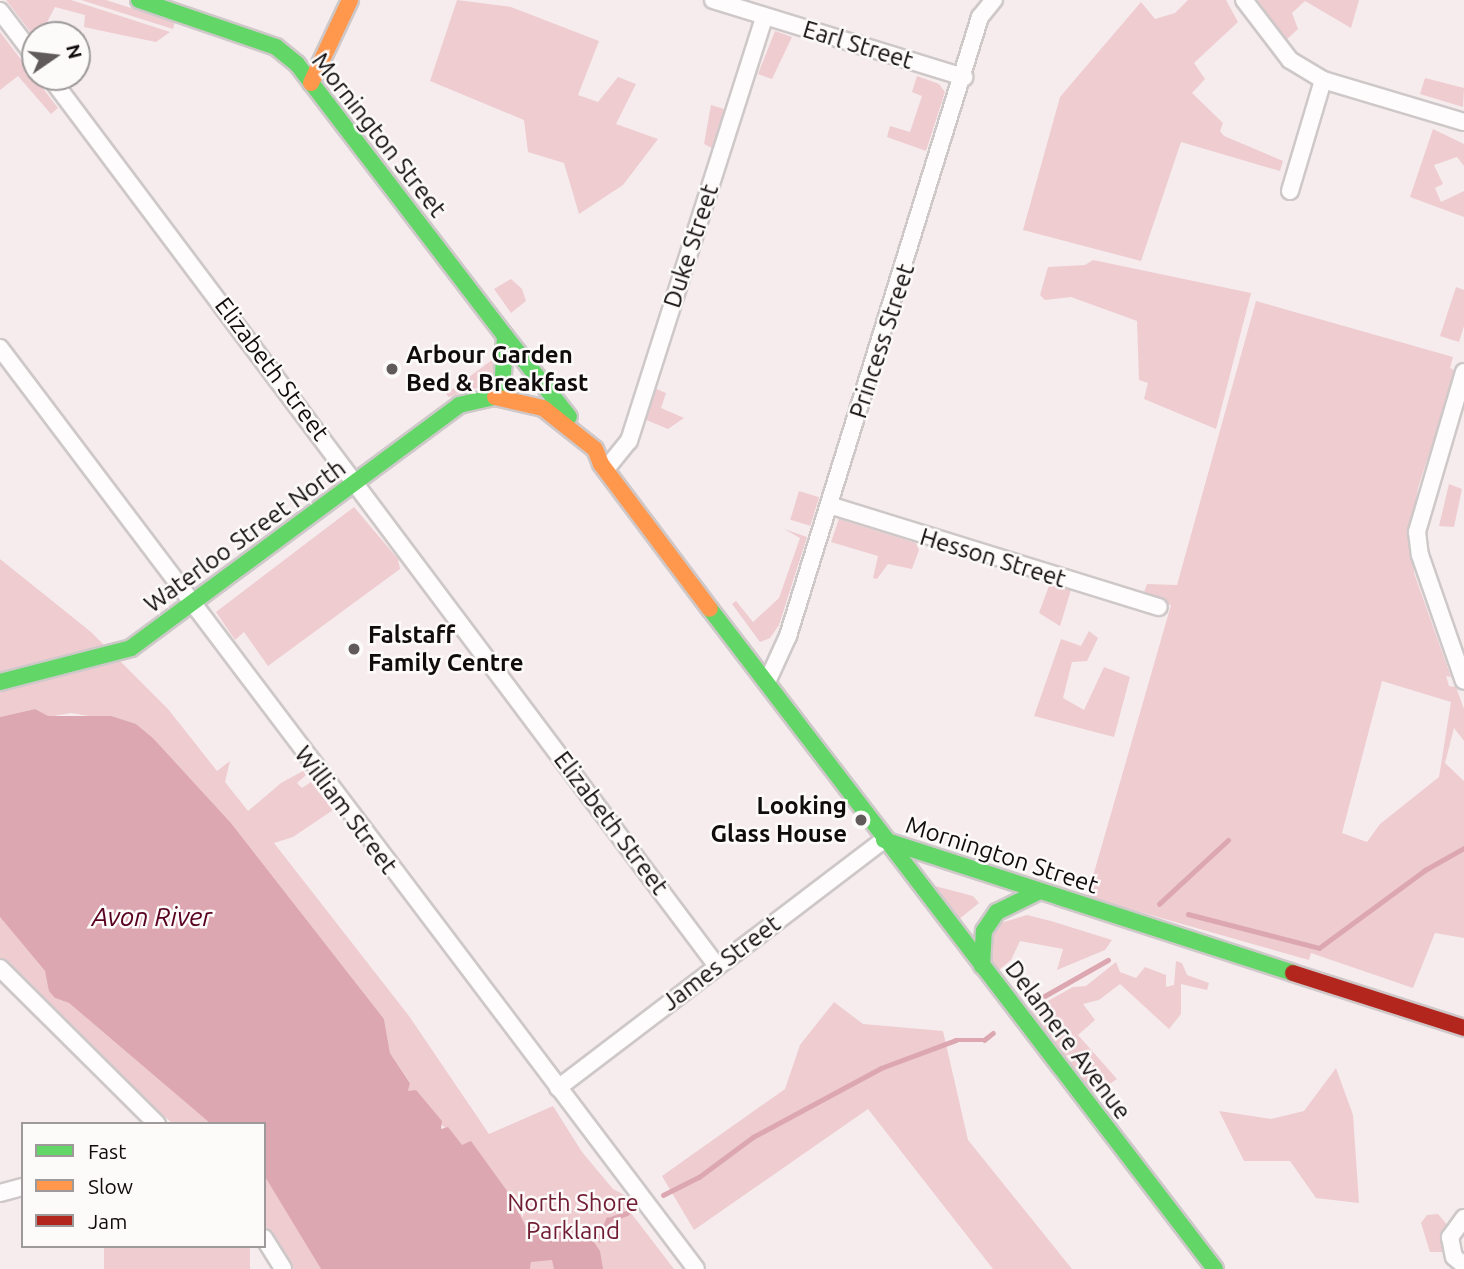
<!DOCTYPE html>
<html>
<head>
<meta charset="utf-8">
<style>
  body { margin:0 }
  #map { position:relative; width:1464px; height:1269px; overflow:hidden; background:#f6ecee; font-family:Ubuntu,sans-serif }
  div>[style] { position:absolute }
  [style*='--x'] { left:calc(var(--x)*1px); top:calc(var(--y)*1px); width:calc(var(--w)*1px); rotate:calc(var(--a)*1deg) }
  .green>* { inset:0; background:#eeccd0; transform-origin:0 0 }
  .water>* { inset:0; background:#dca7b0 }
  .stream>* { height:4.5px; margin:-2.25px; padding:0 2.25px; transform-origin:2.25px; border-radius:2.25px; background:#dca7b0 }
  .roads { filter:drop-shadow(2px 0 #cec8c9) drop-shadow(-2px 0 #cec8c9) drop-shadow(0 2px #cec8c9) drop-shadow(0 -2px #cec8c9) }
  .street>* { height:16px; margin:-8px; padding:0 8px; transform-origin:8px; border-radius:8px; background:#fefcfc }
  .fast>* { height:16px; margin:-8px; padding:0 8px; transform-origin:8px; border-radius:8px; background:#63d668 }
  .slow>* { height:16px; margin:-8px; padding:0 8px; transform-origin:8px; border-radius:8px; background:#ff974d }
  .jam>* { height:16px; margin:-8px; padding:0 8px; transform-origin:8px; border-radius:8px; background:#b3261e }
  .dots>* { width:19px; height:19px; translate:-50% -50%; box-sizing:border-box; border:4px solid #fdfafa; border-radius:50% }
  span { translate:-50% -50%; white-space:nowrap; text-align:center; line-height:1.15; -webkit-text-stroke:5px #fdfafa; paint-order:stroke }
  .street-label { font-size:24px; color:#100b0c }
  .poi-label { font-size:24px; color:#100b0c; font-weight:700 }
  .left { translate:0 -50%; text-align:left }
  .right { translate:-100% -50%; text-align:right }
  .park-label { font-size:24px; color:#701c32 }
  .water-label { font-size:26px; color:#58001f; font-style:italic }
  .legend { position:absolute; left:21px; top:1122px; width:245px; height:126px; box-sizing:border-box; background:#fdfafa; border:2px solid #9e9a9b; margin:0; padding:9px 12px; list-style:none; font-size:21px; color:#100b0c }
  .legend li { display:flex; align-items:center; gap:14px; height:35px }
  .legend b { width:35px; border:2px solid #9e9a9b }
  .north { position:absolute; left:21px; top:21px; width:70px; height:70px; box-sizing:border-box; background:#fdfafa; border:2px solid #9e9a9b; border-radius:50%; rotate:76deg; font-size:19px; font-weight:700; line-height:28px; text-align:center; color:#100b0c }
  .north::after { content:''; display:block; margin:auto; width:24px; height:32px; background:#605a5b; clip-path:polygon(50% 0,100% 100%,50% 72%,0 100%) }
</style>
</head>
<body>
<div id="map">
  <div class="green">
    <i style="clip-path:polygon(6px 0,71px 0,170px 32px,156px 42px,112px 33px,84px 27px,85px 15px,55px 7px,44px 28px,57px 35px,35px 38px)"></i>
    <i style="clip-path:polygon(81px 0,106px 0,175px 22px,173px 29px)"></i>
    <i style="clip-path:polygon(457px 0,511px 7px,599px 41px,578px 95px,598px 102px,618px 77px,636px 84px,616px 124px,658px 139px,623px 185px,579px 214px,564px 163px,528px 152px,524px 120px,430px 81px)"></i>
    <i style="clip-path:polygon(1188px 0,1226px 0,1238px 22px,1194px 63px,1205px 79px,1192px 93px,1223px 123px,1220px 131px,1224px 136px,1283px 161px,1280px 171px,1181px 142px,1141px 261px,1023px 230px,1060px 97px,1141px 2px,1155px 19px,1175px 13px)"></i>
    <i style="clip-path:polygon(1257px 0,1359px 0,1351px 28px,1305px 1px,1292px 13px,1298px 29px,1286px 40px)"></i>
    <i style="clip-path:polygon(775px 31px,792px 37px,772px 79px,758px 74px)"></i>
    <i style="clip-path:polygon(0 32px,58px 108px,51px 114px,18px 76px,0 90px)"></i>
    <i style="clip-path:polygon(917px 76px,939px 84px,945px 92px,926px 151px,887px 137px,890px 126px,910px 132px,922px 96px,912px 92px)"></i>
    <i style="clip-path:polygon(1425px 78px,1464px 88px,1463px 107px,1420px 94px)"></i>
    <i style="clip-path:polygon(711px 105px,727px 110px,714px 149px,704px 144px)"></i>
    <i style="clip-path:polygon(1433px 129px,1464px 144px,1464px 166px,1457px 157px,1434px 165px,1443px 184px,1435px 188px,1441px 202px,1464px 191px,1464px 217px,1410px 197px)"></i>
    <i style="clip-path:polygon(1093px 260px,1251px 293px,1216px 429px,1144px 399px,1148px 383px,1139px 380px,1137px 321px,1071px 297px,1045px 300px,1040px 295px,1048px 267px,1085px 265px)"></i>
    <i style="clip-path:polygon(511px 279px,522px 289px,526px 301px,511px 313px,494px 289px)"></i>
    <i style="clip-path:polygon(1456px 287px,1464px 290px,1464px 326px,1459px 342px,1440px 336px)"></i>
    <i style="clip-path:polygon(evenodd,1256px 301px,1453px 357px,1450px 368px,1456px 371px,1418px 488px,1412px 523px,1414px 573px,1451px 677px,1446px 676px,1449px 686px,1456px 687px,1464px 709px,1464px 741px,1454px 728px,1445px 763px,1464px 781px,1464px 938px,1435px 933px,1413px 988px,1311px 953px,1309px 960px,1087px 897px,1171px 605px,1143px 595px,1147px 584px,1177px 585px,1256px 301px,1382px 681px,1451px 702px,1439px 777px,1380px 824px,1367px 842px,1342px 833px,1382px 681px)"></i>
    <i style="clip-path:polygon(496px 357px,493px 374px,484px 386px,449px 397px,446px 394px)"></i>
    <i style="clip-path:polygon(654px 388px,666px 393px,661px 408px,684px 418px,668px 429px,644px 419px)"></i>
    <i style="clip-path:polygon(1449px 484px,1462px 489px,1454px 527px,1439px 526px)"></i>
    <i style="left:799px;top:491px;width:21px;height:30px;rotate:17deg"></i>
    <i style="clip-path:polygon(354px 507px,398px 559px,400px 569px,268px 666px,244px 632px,235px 640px,216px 612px)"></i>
    <i style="clip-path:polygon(839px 519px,916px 543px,919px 550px,912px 569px,888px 564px,877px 579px,873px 578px,878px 556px,831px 542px)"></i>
    <i style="clip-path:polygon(784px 529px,807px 537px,779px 625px,770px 638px,760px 642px,732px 604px,736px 601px,753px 622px,779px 598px,800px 538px)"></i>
    <i style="clip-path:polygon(0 559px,91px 632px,168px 709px,217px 771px,230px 761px,225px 782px,248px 811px,281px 783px,303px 771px,306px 775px,297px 783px,302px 788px,311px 782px,333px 810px,293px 837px,274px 843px,409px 1016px,489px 1134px,553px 1106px,582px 1152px,613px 1189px,628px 1197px,631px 1213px,674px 1269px,530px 1269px,531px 1260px,462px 1145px,408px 1091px,410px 1082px,390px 1053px,384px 1019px,231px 823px,153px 738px,136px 724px,71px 713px,48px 717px,35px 709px,0 717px)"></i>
    <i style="clip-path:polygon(1050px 583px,1071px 590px,1060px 626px,1039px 613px)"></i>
    <i style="clip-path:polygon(1089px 631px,1098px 638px,1087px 661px,1072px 662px,1063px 698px,1084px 710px,1104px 667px,1130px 677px,1114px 737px,1034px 716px,1061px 639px,1081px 646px)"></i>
    <i style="clip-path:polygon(931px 885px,973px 896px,979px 903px,958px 920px)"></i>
    <i style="clip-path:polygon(1027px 915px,1051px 921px,1112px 940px,1105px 950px,1057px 970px,1063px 949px,1020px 941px,1011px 960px,998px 971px,991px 964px,994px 925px)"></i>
    <i style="clip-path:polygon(0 917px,45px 971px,55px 998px,69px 1003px,211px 1124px,173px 1124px,24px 986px,0 962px)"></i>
    <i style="clip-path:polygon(1176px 961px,1182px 963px,1187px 975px,1209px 983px,1207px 990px,1181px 984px,1181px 1014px,1169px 1029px,1120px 984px,1099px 1000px,1083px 1004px,1095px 1020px,1078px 1035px,1117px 1079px,1092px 1096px,1028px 1012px,1073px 987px,1086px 986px,1116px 962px,1120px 972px,1136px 978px,1145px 967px,1166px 975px,1166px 987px,1174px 985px)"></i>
    <i style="clip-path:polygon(834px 1002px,863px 1024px,943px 1031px,968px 1140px,1072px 1269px,993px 1269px,868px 1109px,694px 1230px,662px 1176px,785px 1089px,800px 1045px)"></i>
    <i style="clip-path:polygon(1336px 1068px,1353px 1115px,1359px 1203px,1316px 1198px,1290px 1161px,1244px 1161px,1219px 1111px,1271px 1119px,1304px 1111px)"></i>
    <i style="clip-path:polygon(264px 1175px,277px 1190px,321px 1269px,294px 1269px,264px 1224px)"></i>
    <i style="clip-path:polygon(1438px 1214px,1449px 1227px,1447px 1252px,1430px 1252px,1421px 1223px,1427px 1215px)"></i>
    <i style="left:104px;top:1246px;width:146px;height:24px"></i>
  </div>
  <div class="water">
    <i style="clip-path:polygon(35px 709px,48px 716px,111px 716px,136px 724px,153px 738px,231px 823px,384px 1019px,390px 1053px,410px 1083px,408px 1091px,416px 1090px,442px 1121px,441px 1129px,448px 1127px,462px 1145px,471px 1141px,510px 1195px,525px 1225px,591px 1238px,600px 1251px,603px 1269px,554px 1269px,552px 1260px,531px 1262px,530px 1269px,321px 1269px,264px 1175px,264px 1124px,211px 1124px,69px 1003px,55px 998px,49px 991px,45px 971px,0 917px,0 717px)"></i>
  </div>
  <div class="stream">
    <i style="--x:1159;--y:904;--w:94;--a:-42.8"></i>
    <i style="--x:1188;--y:914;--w:135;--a:14.5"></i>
    <i style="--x:1319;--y:948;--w:132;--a:-36.3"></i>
    <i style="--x:1425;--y:870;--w:45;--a:-29.4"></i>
    <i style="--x:1034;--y:1002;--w:85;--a:-29.6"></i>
    <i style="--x:663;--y:1195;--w:40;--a:-26.6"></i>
    <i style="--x:699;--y:1177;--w:67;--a:-36.5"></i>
    <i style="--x:753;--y:1137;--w:145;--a:-28.3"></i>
    <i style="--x:881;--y:1068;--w:80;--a:-20.5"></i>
    <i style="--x:956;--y:1040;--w:28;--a:0"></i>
    <i style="--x:984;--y:1040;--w:11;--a:-38"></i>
    <i style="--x:599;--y:1240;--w:22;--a:-66"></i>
    <i style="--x:608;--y:1220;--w:20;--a:-20"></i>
  </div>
  <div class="roads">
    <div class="street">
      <i style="--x:713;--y:0;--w:263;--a:17.1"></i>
      <i style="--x:1244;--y:0;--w:76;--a:52.5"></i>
      <i style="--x:1290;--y:60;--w:39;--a:31"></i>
      <i style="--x:1323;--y:80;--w:147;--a:16.6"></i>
      <i style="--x:0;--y:11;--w:58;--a:52.7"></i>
      <i style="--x:50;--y:77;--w:1111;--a:53.12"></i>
      <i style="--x:1290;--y:191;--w:116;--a:-73.4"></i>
      <i style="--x:0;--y:348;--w:1154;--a:52.92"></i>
      <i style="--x:1464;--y:372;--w:167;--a:106.4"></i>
      <i style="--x:1417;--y:532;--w:23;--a:83"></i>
      <i style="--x:1420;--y:555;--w:133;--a:70.8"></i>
      <i style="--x:606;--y:469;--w:36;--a:-51"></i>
      <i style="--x:629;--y:441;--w:446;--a:-72.3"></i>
      <i style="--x:829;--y:505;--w:345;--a:17.2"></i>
      <i style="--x:767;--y:682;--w:51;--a:-65.5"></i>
      <i style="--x:788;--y:636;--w:648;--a:-72.77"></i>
      <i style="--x:980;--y:17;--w:22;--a:-51"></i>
      <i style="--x:0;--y:968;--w:221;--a:44.8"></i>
      <i style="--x:558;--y:1088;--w:410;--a:-37.3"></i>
      <i style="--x:0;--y:1193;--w:24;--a:-15"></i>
      <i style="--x:1464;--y:1218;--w:24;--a:126"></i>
      <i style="--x:1450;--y:1237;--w:20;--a:79"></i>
      <i style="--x:1454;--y:1257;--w:13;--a:39"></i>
      <i style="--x:264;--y:1238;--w:36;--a:58"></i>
    </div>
    <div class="fast">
      <i style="--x:139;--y:0;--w:145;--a:18.9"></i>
      <i style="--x:276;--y:47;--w:27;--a:39"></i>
      <i style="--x:297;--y:64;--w:342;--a:52.6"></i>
      <i style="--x:505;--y:336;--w:60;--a:92.9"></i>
      <i style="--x:505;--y:336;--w:103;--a:51.7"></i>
      <i style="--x:710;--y:609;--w:831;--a:52.58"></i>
      <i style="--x:0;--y:682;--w:135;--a:-14.5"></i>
      <i style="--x:131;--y:648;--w:408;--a:-36.5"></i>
      <i style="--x:459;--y:405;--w:37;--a:-13"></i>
      <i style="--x:884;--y:840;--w:430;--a:18"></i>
      <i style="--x:982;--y:966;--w:35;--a:-87"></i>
      <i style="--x:984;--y:931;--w:23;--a:-56"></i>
      <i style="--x:997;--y:912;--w:46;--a:-26"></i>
    </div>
    <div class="slow">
      <i style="--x:311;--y:83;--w:92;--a:-64.8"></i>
      <i style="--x:495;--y:397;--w:49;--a:12.9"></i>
      <i style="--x:543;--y:408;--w:66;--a:38.3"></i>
      <i style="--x:595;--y:449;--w:16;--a:68"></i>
      <i style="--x:601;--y:464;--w:181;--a:53.1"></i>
    </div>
    <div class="jam">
      <i style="--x:1293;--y:973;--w:180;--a:17.8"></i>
    </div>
  </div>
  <div class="dots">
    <i style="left:392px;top:369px;background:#605a5b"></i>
    <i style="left:354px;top:649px;background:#605a5b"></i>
    <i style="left:861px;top:820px;background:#605a5b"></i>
  </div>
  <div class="street-label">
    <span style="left:858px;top:45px;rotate:17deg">Earl Street</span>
    <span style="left:379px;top:135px;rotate:52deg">Mornington Street</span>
    <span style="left:691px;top:246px;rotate:-72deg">Duke Street</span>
    <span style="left:882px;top:341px;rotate:-72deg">Princess Street</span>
    <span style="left:272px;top:369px;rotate:53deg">Elizabeth Street</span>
    <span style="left:245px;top:536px;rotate:-36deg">Waterloo Street North</span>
    <span style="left:993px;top:558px;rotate:17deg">Hesson Street</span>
    <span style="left:346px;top:810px;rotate:53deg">William Street</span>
    <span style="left:611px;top:823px;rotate:53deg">Elizabeth Street</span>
    <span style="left:1002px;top:855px;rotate:18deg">Mornington Street</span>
    <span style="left:721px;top:963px;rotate:-37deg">James Street</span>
    <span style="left:1068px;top:1040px;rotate:53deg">Delamere Avenue</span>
  </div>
  <div class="poi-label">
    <span class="left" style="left:406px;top:369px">Arbour Garden<br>Bed &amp; Breakfast</span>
    <span class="left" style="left:368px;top:649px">Falstaff<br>Family Centre</span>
    <span class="right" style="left:847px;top:820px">Looking<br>Glass House</span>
  </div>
  <div class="park-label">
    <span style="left:573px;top:1217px">North Shore<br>Parkland</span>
  </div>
  <div class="water-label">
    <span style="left:152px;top:917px">Avon River</span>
  </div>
  <ul class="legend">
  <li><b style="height:9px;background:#63d668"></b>Fast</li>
  <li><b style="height:9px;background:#ff974d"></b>Slow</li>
  <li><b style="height:9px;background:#b3261e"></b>Jam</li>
  </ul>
  <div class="north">N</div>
</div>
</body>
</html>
